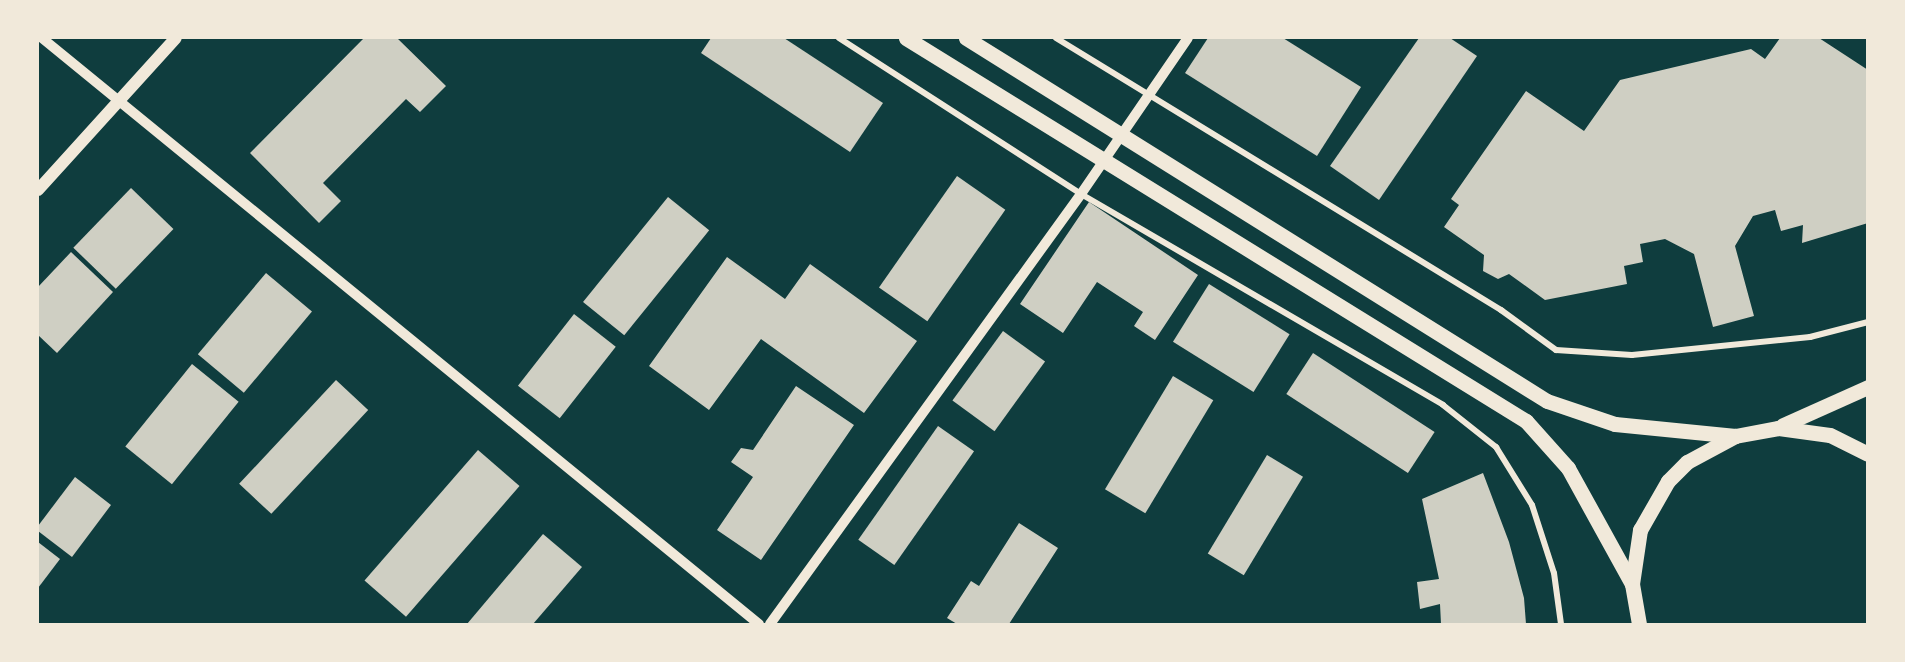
<!DOCTYPE html>
<html>
<head>
<meta charset="utf-8">
<style>
  body { margin:0 }
  #map { position:relative; width:1905px; height:662px; overflow:hidden; background:#0f3d3e; font-family:"DejaVu Sans",sans-serif }
  div>[style] { position:absolute }
  [style*='--x'] { left:calc(var(--x)*1px); top:calc(var(--y)*1px); width:calc(var(--w)*1px); rotate:calc(var(--a)*1deg) }
  .building>* { inset:0; background:#cfcfc3; transform-origin:0 0 }
  .minor>* { height:6px; margin:-3px; padding:0 3px; transform-origin:3px; border-radius:3px; background:#f1e9da }
  .tertiary>* { height:10px; margin:-5px; padding:0 5px; transform-origin:5px; border-radius:5px; background:#f1e9da }
  .secondary>* { height:12px; margin:-6px; padding:0 6px; transform-origin:6px; border-radius:6px; background:#f1e9da }
  .primary>* { height:15px; margin:-7.5px; padding:0 7.5px; transform-origin:7.5px; border-radius:7.5px; background:#f1e9da }
  span { translate:-50% -50%; white-space:nowrap; text-align:center; line-height:1.15; -webkit-text-stroke:5px #f1e9da; paint-order:stroke }
  .frame { position:absolute; inset:0; border:39px solid #f1e9da; pointer-events:none }
</style>
</head>
<body>
<div id="map">
  <div class="building">
    <i style="clip-path:polygon(364px 38px,397px 38px,446px 86px,420px 112px,406px 99px,323px 183px,341px 201px,319px 223px,250px 153px)"></i>
    <i style="clip-path:polygon(711px 38px,784px 38px,883px 103px,850px 152px,701px 53px)"></i>
    <i style="clip-path:polygon(1208px 38px,1283px 38px,1361px 87px,1317px 156px,1185px 73px)"></i>
    <i style="clip-path:polygon(1419px 38px,1450px 38px,1477px 56px,1379px 200px,1330px 166px)"></i>
    <i style="clip-path:polygon(1780px 38px,1819px 38px,1868px 70px,1868px 223px,1802px 243px,1803px 225px,1781px 231px,1775px 210px,1753px 216px,1735px 246px,1754px 316px,1713px 327px,1694px 254px,1665px 239px,1640px 244px,1643px 262px,1624px 266px,1627px 284px,1545px 300px,1509px 274px,1498px 279px,1483px 271px,1484px 255px,1444px 227px,1459px 205px,1451px 199px,1526px 91px,1584px 131px,1620px 80px,1751px 49px,1765px 59px)"></i>
    <i style="left:957px;top:176px;width:59px;height:136px;rotate:35deg"></i>
    <i style="left:131px;top:188px;width:59px;height:83px;rotate:44deg"></i>
    <i style="left:668px;top:197px;width:53px;height:135px;rotate:39deg"></i>
    <i style="clip-path:polygon(1089px 202px,1198px 275px,1155px 340px,1134px 326px,1143px 312px,1097px 282px,1063px 333px,1020px 304px)"></i>
    <i style="clip-path:polygon(71px 252px,113px 292px,57px 353px,38px 335px,38px 287px)"></i>
    <i style="clip-path:polygon(727px 257px,785px 299px,810px 264px,917px 341px,864px 413px,761px 339px,709px 410px,649px 366px)"></i>
    <i style="left:266px;top:273px;width:60px;height:106px;rotate:40deg"></i>
    <i style="left:1209px;top:284px;width:95px;height:68px;rotate:32deg"></i>
    <i style="left:574px;top:314px;width:53px;height:91px;rotate:38deg"></i>
    <i style="left:1003px;top:331px;width:52px;height:86px;rotate:36deg"></i>
    <i style="left:1313px;top:353px;width:145px;height:49px;rotate:33deg"></i>
    <i style="left:192px;top:364px;width:60px;height:106px;rotate:39deg"></i>
    <i style="left:1173px;top:376px;width:47px;height:132px;rotate:31deg"></i>
    <i style="left:336px;top:380px;width:44px;height:142px;rotate:43deg"></i>
    <i style="clip-path:polygon(796px 386px,854px 425px,761px 560px,717px 530px,753px 477px,731px 462px,741px 448px,753px 450px)"></i>
    <i style="left:938px;top:426px;width:44px;height:139px;rotate:35deg"></i>
    <i style="left:478px;top:450px;width:55px;height:173px;rotate:41deg"></i>
    <i style="left:1267px;top:455px;width:42px;height:115px;rotate:31deg"></i>
    <i style="clip-path:polygon(1483px 473px,1509px 542px,1524px 598px,1526px 624px,1441px 624px,1440px 604px,1420px 609px,1417px 582px,1439px 579px,1422px 499px)"></i>
    <i style="clip-path:polygon(75px 477px,111px 505px,72px 557px,38px 531px,38px 526px)"></i>
    <i style="clip-path:polygon(1019px 523px,1058px 548px,1009px 624px,957px 624px,947px 618px,971px 581px,979px 586px)"></i>
    <i style="clip-path:polygon(543px 534px,582px 567px,533px 624px,467px 624px)"></i>
    <i style="clip-path:polygon(38px 542px,60px 559px,38px 588px)"></i>
  </div>
  <div class="minor">
    <i style="--x:839;--y:38;--w:288;--a:32.8"></i>
    <i style="--x:1081;--y:194;--w:419;--a:30.2"></i>
    <i style="--x:1443;--y:405;--w:68;--a:38.4"></i>
    <i style="--x:1496;--y:447;--w:68;--a:58.2"></i>
    <i style="--x:1532;--y:505;--w:71;--a:72.1"></i>
    <i style="--x:1554;--y:573;--w:51;--a:82.2"></i>
    <i style="--x:1056;--y:38;--w:522;--a:31.43"></i>
    <i style="--x:1501;--y:310;--w:68;--a:36"></i>
    <i style="--x:1556;--y:350;--w:76;--a:3.8"></i>
    <i style="--x:1632;--y:355;--w:179;--a:-5.8"></i>
    <i style="--x:1810;--y:337;--w:60;--a:-14.5"></i>
  </div>
  <div class="tertiary">
    <i style="--x:42;--y:38;--w:926;--a:39.26"></i>
    <i style="--x:770;--y:624;--w:531;--a:-54.12"></i>
    <i style="--x:1081;--y:194;--w:189;--a:-55.6"></i>
  </div>
  <div class="secondary">
    <i style="--x:38;--y:190;--w:205;--a:-47.8"></i>
  </div>
  <div class="primary">
    <i style="--x:906;--y:38;--w:729;--a:31.71"></i>
    <i style="--x:1526;--y:421;--w:63;--a:48.2"></i>
    <i style="--x:1568;--y:468;--w:132;--a:61.1"></i>
    <i style="--x:966;--y:38;--w:685;--a:32"></i>
    <i style="--x:1547;--y:401;--w:72;--a:18.7"></i>
    <i style="--x:1615;--y:424;--w:121;--a:5.7"></i>
    <i style="--x:1783;--y:425;--w:93;--a:-24.1"></i>
    <i style="--x:1639;--y:624;--w:41;--a:-99.9"></i>
    <i style="--x:1632;--y:584;--w:55;--a:-81.6"></i>
    <i style="--x:1640;--y:530;--w:56;--a:-60.3"></i>
    <i style="--x:1668;--y:481;--w:27;--a:-45"></i>
    <i style="--x:1687;--y:462;--w:55;--a:-28.4"></i>
    <i style="--x:1735;--y:436;--w:44;--a:-10.5"></i>
    <i style="--x:1778;--y:428;--w:52;--a:7.7"></i>
    <i style="--x:1830;--y:435;--w:42;--a:26.6"></i>
  </div>
  <div class="frame"></div>
</div>
</body>
</html>
